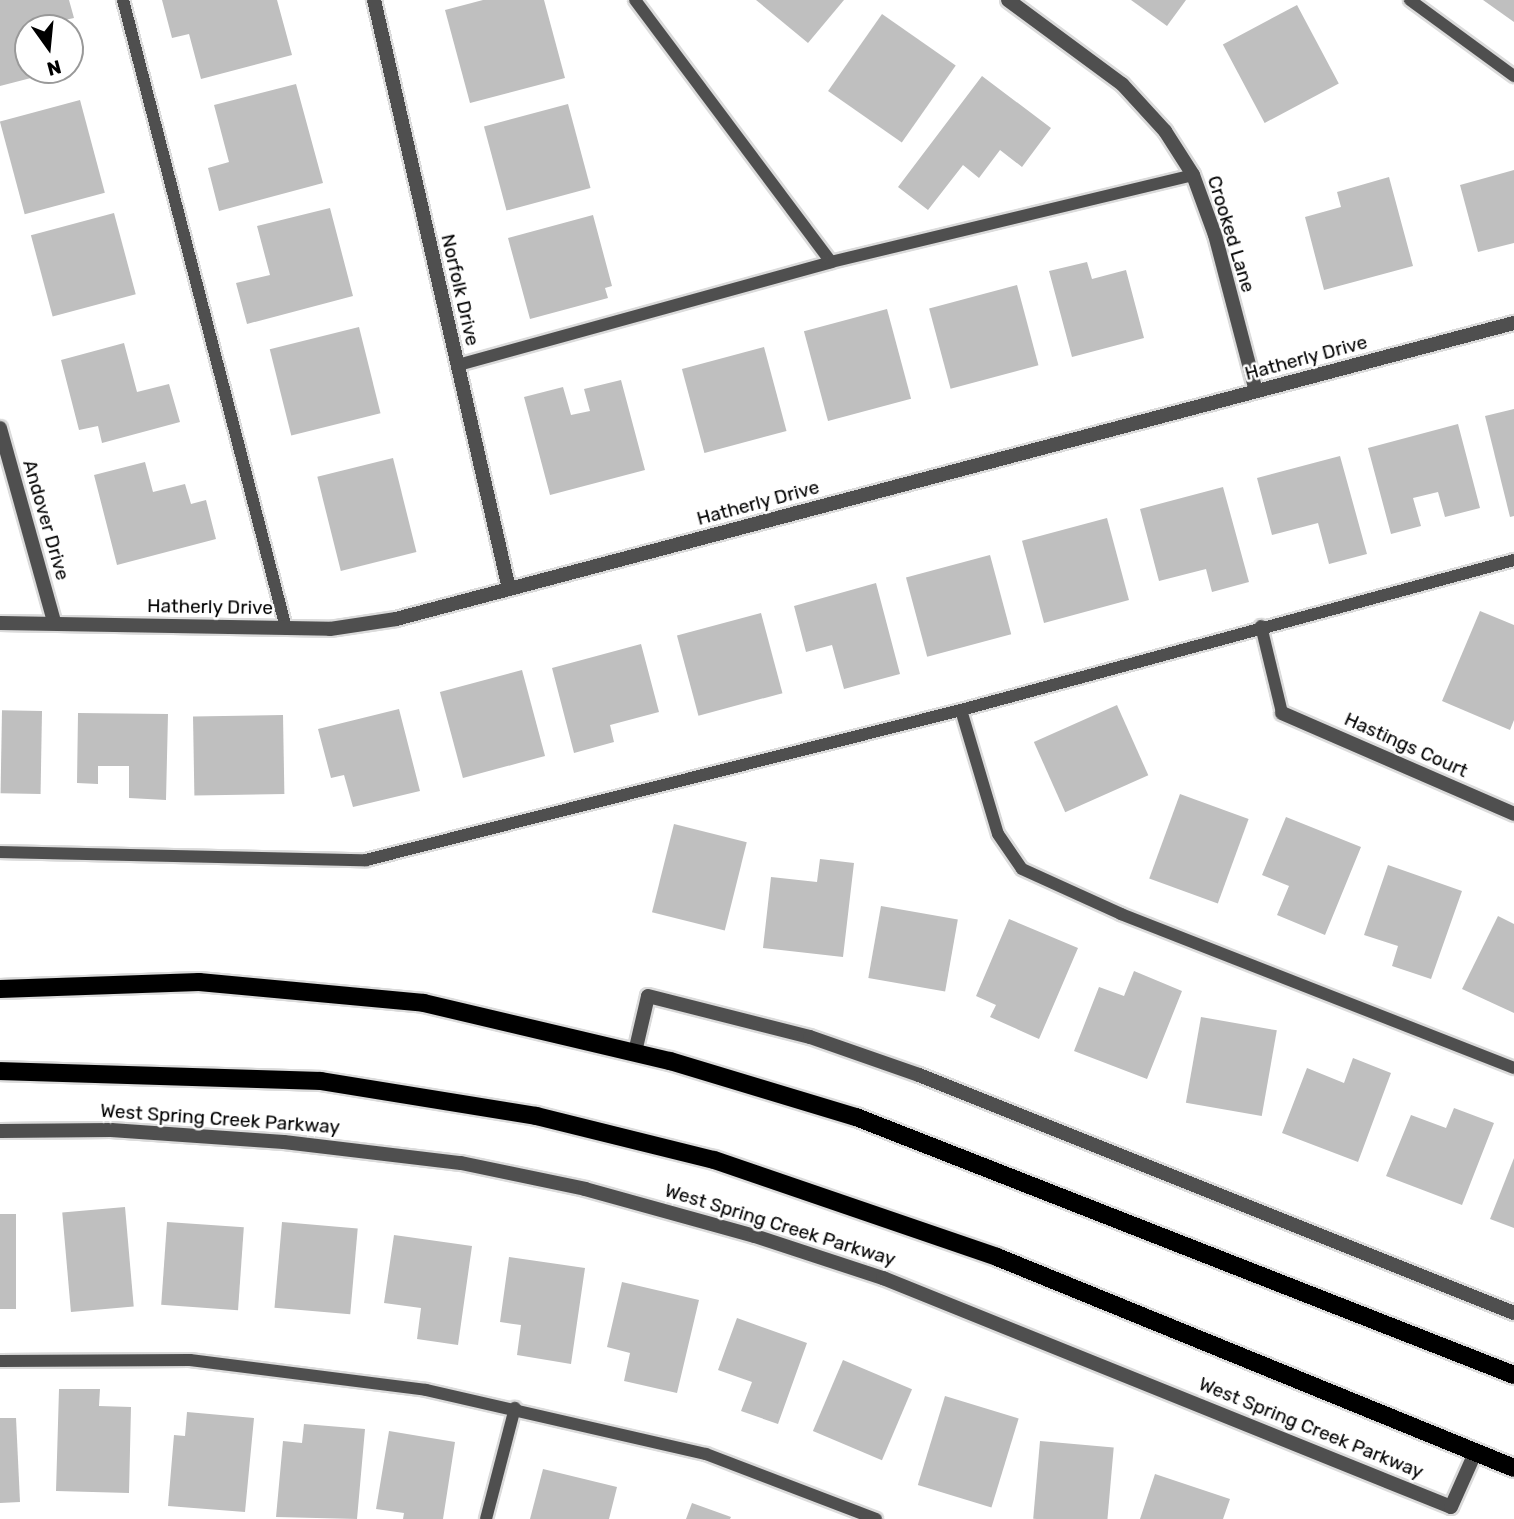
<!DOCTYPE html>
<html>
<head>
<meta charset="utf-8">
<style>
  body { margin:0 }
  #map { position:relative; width:1514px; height:1519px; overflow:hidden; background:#fff; font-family:Rubik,sans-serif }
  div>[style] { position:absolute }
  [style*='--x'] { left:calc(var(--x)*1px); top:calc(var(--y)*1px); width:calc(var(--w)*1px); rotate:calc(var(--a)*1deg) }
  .building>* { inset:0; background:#bfbfbf; transform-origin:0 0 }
  .roads { filter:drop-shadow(2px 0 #dbdbdb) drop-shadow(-2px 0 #dbdbdb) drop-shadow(0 2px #dbdbdb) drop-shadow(0 -2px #dbdbdb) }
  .lane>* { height:12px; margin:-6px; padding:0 6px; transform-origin:6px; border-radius:6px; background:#4f4f4f }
  .street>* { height:14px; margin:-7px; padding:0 7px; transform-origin:7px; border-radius:7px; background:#4f4f4f }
  .primary>* { height:18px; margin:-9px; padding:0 9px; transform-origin:9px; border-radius:9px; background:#000 }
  span { translate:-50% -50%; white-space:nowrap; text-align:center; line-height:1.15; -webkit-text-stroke:5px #fff; paint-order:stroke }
  .street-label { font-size:19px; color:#000 }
  .north { position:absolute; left:14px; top:14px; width:70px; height:70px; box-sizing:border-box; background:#fff; border:2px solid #999; border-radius:50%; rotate:165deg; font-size:19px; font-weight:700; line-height:28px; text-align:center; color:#000 }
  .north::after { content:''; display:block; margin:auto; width:24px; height:32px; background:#000; clip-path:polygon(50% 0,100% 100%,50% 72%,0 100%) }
</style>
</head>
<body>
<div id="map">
  <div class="building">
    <i style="clip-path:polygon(0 0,69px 0,74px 18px,28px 28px,28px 70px,58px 71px,0 86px)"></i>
    <i style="clip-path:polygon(162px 0,277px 0,292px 55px,201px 79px,189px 34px,172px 38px)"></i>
    <i style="clip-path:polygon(483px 0,544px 0,565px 78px,470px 103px,445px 10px)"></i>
    <i style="clip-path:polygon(756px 0,844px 0,808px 43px)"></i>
    <i style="clip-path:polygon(1131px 0,1186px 0,1167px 26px)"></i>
    <i style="clip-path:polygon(1483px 0,1514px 0,1514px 22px)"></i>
    <i style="left:1297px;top:5px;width:89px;height:84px;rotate:62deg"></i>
    <i style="left:882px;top:14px;width:90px;height:94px;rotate:35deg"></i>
    <i style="clip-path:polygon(982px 76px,1051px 128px,1022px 167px,1000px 150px,979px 178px,963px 165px,928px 210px,898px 187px)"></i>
    <i style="clip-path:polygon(296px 84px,323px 183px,219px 211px,208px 168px,229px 162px,214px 105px)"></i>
    <i style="left:80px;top:100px;width:96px;height:83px;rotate:75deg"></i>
    <i style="left:568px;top:104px;width:87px;height:87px;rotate:75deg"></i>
    <i style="clip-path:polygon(1514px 170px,1514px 243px,1478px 252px,1460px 185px)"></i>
    <i style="clip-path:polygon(1389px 177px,1413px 266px,1324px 290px,1305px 217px,1341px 207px,1337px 192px)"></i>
    <i style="clip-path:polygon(330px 208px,353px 296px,247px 324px,236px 283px,270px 275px,257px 226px)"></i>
    <i style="left:114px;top:213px;width:84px;height:86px;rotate:75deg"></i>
    <i style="clip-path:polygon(593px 215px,612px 286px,605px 288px,608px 298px,530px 319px,508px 238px)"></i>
    <i style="clip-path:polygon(1087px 262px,1092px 279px,1126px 270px,1144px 338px,1072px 357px,1049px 271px)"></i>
    <i style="left:1017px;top:285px;width:83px;height:91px;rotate:75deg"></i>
    <i style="left:887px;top:309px;width:93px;height:86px;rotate:75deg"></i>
    <i style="left:359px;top:327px;width:89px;height:92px;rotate:76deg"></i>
    <i style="clip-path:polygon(124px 343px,137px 392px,169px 384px,180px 422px,102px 443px,98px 426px,79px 430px,61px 360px)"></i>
    <i style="left:764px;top:347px;width:87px;height:85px;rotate:75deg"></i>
    <i style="clip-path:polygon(621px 380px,645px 470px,550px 495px,524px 397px,563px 387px,571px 415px,590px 411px,584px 389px)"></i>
    <i style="clip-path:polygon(1514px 409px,1514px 516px,1510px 517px,1485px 416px)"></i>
    <i style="clip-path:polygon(1458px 424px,1480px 508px,1445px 517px,1438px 492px,1413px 498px,1421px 526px,1391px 534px,1368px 448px)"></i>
    <i style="clip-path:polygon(1340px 456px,1367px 554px,1329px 564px,1318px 523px,1272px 535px,1257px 478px)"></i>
    <i style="left:393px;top:458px;width:97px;height:78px;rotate:76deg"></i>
    <i style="clip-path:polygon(145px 462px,153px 492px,185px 484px,191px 504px,206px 500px,216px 539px,117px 565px,94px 475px)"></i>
    <i style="clip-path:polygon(1223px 487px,1249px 582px,1212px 592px,1206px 569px,1159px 581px,1140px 509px)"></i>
    <i style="left:1107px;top:518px;width:85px;height:88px;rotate:75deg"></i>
    <i style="left:990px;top:555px;width:82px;height:87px;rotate:75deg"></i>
    <i style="clip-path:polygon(876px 583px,900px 674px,844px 689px,832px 645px,806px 652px,794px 606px)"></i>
    <i style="clip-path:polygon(1480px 611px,1514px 625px,1514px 720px,1510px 730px,1442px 701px)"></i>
    <i style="left:761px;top:613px;width:83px;height:87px;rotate:75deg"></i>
    <i style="clip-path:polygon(641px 644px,659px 712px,610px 725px,614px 742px,574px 753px,552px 668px)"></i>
    <i style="left:522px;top:670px;width:89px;height:85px;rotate:75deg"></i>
    <i style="left:1117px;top:705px;width:77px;height:91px;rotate:66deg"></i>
    <i style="clip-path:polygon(399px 709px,420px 791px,353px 807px,344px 775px,331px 778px,318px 729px)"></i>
    <i style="left:42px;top:711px;width:83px;height:40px;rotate:91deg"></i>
    <i style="clip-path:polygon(78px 713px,168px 714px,166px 800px,129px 798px,129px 766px,98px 766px,98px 784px,77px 783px)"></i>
    <i style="left:283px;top:715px;width:79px;height:90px;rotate:89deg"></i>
    <i style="left:1180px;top:794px;width:73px;height:90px;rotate:20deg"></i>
    <i style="clip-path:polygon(1286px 817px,1361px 847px,1325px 935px,1277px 915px,1289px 886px,1262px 875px)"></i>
    <i style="left:674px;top:824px;width:75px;height:91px;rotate:14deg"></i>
    <i style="clip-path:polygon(820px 859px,854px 863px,843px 957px,763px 948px,771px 877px,817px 882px)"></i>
    <i style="clip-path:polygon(1388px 865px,1462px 891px,1431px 979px,1392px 966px,1398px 946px,1364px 935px)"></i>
    <i style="left:881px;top:906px;width:78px;height:73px;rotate:10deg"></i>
    <i style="clip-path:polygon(1498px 916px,1514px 924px,1514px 1013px,1462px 989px)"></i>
    <i style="clip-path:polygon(1009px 919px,1078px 948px,1039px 1039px,990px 1017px,996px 1005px,976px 996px)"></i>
    <i style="clip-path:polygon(1134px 971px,1182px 991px,1147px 1079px,1074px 1051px,1099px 987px,1124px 996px)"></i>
    <i style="left:1201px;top:1017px;width:77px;height:87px;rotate:10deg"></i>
    <i style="clip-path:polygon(1353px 1058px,1391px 1073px,1358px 1162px,1282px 1133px,1307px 1068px,1344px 1083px)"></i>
    <i style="clip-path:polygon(1454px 1108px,1494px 1123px,1462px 1205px,1386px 1176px,1411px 1115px,1446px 1128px)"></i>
    <i style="clip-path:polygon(1514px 1158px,1514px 1228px,1490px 1219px)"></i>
    <i style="left:125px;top:1207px;width:100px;height:63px;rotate:85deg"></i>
    <i style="left:0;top:1214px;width:16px;height:95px"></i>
    <i style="left:167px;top:1222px;width:77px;height:83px;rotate:4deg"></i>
    <i style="left:282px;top:1222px;width:76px;height:86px;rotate:5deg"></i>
    <i style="clip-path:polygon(394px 1235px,472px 1246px,458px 1345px,417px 1339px,421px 1308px,384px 1303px)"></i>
    <i style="clip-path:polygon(509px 1257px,585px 1268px,571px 1364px,517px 1355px,521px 1325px,500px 1322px)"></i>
    <i style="clip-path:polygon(622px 1282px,699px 1300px,677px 1393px,624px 1381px,630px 1353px,607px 1347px)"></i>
    <i style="clip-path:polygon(737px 1318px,807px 1343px,778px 1424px,741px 1411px,752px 1382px,718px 1370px)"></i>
    <i style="left:843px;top:1360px;width:75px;height:77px;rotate:23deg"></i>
    <i style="clip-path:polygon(59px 1389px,100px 1389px,99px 1406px,131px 1407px,129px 1493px,56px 1491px)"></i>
    <i style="left:945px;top:1396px;width:77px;height:93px;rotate:17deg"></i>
    <i style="clip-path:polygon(187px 1412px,254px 1418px,245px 1512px,168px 1506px,174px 1435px,185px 1436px)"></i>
    <i style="clip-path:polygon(0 1418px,16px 1418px,20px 1502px,0 1503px)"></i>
    <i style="clip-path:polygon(304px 1424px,365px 1429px,357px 1519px,276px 1517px,283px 1441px,302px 1443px)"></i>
    <i style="clip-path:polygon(389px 1431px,455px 1442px,443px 1519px,403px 1519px,404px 1513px,376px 1509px)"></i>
    <i style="left:1040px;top:1441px;width:74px;height:78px;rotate:5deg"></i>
    <i style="clip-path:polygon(543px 1469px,617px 1487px,609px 1519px,530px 1519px)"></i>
    <i style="clip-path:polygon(1155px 1474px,1230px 1499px,1223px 1519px,1140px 1519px)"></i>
    <i style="clip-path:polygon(692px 1503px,731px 1517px,730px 1519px,686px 1519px)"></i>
  </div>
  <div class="roads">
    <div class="lane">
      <i style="--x:123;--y:0;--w:649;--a:75.45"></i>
      <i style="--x:635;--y:0;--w:327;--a:53.2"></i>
      <i style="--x:1410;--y:0;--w:129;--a:36.2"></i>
      <i style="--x:458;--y:365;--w:387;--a:-15.4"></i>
      <i style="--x:831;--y:262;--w:372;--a:-13.5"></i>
      <i style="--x:1261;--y:626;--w:89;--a:76.4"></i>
      <i style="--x:961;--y:710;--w:129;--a:73.4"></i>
      <i style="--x:998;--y:834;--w:42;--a:55.6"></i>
      <i style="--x:1022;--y:869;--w:109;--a:24.4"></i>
      <i style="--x:1121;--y:914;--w:422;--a:21.4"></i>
      <i style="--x:0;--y:852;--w:366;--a:1.3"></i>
      <i style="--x:366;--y:860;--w:614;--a:-14.15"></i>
      <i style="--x:961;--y:710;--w:573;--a:-15.18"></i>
      <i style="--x:0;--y:1361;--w:190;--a:-0.3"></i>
      <i style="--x:190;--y:1360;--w:238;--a:7.2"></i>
      <i style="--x:426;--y:1390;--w:287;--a:12.9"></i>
      <i style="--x:706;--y:1454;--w:182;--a:20.9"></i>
      <i style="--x:486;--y:1519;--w:115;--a:-75.4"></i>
    </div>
    <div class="street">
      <i style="--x:374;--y:0;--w:604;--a:77.09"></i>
      <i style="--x:1008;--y:0;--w:142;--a:36.4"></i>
      <i style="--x:1122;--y:84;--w:64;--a:47.5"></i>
      <i style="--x:1165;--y:131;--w:52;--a:57.5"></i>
      <i style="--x:1193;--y:175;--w:64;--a:69.9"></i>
      <i style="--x:1215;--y:235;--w:161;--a:75.3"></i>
      <i style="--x:0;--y:428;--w:201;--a:74.4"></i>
      <i style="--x:0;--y:623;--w:330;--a:1"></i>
      <i style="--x:330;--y:629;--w:67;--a:-8.6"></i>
      <i style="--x:396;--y:619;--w:1157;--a:-14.83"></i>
      <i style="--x:1282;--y:713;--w:253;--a:23.5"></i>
      <i style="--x:635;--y:1052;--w:57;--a:-76.9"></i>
      <i style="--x:648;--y:996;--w:167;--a:14.2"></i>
      <i style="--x:810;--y:1037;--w:115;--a:19.2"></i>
      <i style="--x:919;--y:1075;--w:641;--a:21.8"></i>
      <i style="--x:0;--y:1131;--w:111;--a:-0.5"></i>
      <i style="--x:111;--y:1130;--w:173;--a:4"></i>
      <i style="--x:284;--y:1142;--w:178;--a:6.8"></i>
      <i style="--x:461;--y:1163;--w:127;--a:11.8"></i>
      <i style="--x:585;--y:1189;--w:176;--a:15.5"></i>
      <i style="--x:755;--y:1236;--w:135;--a:18.2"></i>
      <i style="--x:883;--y:1278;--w:612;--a:21.96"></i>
      <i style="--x:1451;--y:1507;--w:59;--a:-66"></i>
    </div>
    <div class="primary">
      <i style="--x:0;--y:989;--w:199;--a:-2"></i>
      <i style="--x:199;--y:982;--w:226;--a:5.3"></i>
      <i style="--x:424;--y:1003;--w:253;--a:13.3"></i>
      <i style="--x:670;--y:1061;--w:194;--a:16.8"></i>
      <i style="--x:856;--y:1117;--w:707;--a:21.41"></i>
      <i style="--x:0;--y:1071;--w:321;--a:1.8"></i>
      <i style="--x:321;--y:1081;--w:218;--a:9.2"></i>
      <i style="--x:536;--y:1116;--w:183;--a:13.9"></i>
      <i style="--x:714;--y:1160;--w:299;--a:18.9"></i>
      <i style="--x:997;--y:1257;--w:558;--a:22.2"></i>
    </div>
  </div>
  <div class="street-label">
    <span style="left:1231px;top:234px;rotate:73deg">Crooked Lane</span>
    <span style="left:460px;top:290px;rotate:77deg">Norfolk Drive</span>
    <span style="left:1306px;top:358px;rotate:-15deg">Hatherly Drive</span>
    <span style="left:758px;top:503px;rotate:-15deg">Hatherly Drive</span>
    <span style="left:46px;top:520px;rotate:74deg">Andover Drive</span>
    <span style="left:210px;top:607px;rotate:1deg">Hatherly Drive</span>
    <span style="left:1406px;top:745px;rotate:24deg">Hastings Court</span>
    <span style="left:220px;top:1119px;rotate:4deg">West Spring Creek Parkway</span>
    <span style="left:780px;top:1225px;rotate:17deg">West Spring Creek Parkway</span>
    <span style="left:1311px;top:1428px;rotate:22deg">West Spring Creek Parkway</span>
  </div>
  <div class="north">N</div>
</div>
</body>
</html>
